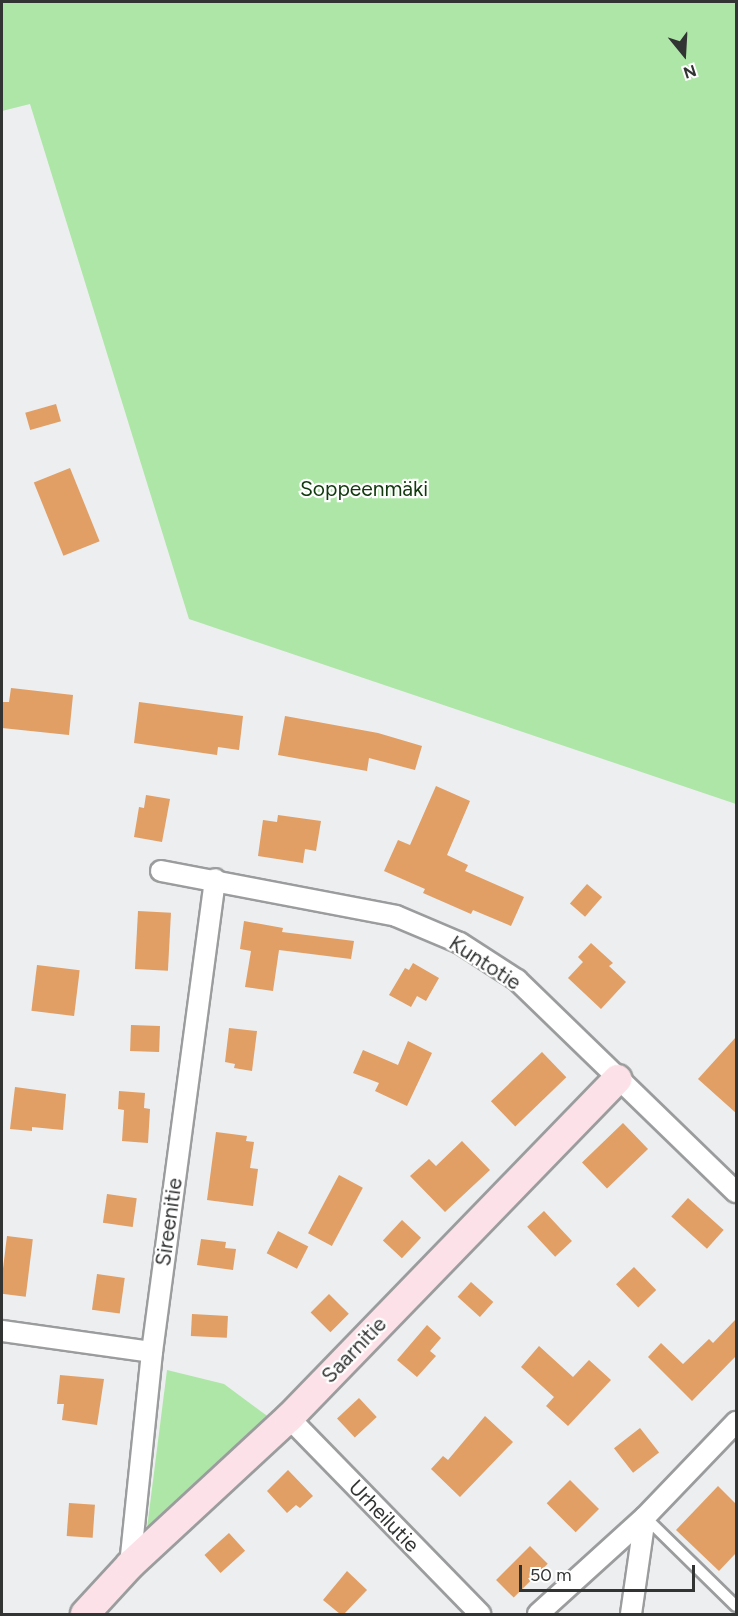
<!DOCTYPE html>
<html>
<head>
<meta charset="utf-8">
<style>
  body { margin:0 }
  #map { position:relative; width:738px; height:1616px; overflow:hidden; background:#eceeef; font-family:Figtree,sans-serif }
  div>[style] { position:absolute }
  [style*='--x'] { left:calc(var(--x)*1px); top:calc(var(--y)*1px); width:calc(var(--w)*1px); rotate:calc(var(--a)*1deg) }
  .green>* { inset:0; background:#ade6a6 }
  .building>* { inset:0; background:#e19e65; transform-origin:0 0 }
  .roads { filter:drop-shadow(2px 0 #9b9c9d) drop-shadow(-2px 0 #9b9c9d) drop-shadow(0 2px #9b9c9d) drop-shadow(0 -2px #9b9c9d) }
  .lane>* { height:10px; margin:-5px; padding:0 5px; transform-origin:5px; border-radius:5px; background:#fff }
  .street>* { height:20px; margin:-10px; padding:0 10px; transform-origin:10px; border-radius:10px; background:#fff }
  .secondary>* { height:28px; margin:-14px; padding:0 14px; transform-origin:14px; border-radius:14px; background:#fce2e8 }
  span { translate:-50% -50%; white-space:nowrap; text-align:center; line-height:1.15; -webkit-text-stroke:4.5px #fff; paint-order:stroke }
  .park-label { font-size:21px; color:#11390d }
  .street-label { font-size:21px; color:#323333 }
  .frame { position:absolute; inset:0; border:3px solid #323333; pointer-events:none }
  .north { position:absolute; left:654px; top:24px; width:60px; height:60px; -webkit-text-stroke:4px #fff; paint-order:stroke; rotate:162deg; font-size:16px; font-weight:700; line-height:24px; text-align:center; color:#323333 }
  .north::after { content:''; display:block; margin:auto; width:21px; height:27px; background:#323333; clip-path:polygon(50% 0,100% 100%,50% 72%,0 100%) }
  .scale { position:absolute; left:519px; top:1565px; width:176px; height:27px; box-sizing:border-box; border:3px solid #323333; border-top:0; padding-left:8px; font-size:18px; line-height:21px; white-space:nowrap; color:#323333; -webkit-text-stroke:4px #fff; paint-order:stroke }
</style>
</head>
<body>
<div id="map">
  <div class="green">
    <i style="clip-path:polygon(2px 2px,736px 2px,736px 804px,189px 619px,30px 104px,2px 111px)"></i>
    <i style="clip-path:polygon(167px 1370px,224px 1384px,270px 1418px,144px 1552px)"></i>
  </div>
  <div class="building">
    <i style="left:56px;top:404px;width:18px;height:32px;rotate:74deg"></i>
    <i style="left:70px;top:468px;width:79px;height:39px;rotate:68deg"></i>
    <i style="clip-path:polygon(11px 688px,73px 695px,69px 735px,2px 728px,2px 702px,9px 702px)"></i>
    <i style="clip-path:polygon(139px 702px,243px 716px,239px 750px,218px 747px,217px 755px,134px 743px)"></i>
    <i style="clip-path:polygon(285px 716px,378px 733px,422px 746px,415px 770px,369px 758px,367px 771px,278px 755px)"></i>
    <i style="clip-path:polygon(436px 786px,470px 801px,447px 855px,468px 865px,465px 871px,524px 897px,511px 926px,473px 910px,471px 914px,423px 893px,425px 889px,384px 871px,398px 840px,410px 845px)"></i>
    <i style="clip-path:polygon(146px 795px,170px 799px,162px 842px,134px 837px,139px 807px,144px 808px)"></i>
    <i style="clip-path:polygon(278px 815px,321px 821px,316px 851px,305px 849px,303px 863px,258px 856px,263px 820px,277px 822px)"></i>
    <i style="left:587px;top:884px;width:20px;height:26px;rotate:41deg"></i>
    <i style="left:138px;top:911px;width:33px;height:58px;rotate:3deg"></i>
    <i style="clip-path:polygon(244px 921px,283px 928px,282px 932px,354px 941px,351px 959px,279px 950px,273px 991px,245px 987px,251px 951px,240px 949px)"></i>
    <i style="clip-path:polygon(591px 943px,613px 963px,609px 966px,626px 982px,601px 1009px,568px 978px,583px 962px,578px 957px)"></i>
    <i style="clip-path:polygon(413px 963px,439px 978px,426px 1001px,417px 996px,411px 1007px,389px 995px,405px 968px,409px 970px)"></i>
    <i style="left:37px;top:965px;width:43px;height:46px;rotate:7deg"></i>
    <i style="left:131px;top:1025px;width:29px;height:26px;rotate:2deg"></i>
    <i style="clip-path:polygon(229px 1028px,257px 1031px,252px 1071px,234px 1068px,235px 1064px,225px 1062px)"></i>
    <i style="clip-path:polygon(736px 1037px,736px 1113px,698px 1079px)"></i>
    <i style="clip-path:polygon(408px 1041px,432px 1053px,407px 1106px,375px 1091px,379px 1083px,353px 1073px,363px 1050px,398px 1065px)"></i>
    <i style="left:542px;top:1052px;width:35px;height:71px;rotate:46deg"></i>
    <i style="clip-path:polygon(15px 1087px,66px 1094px,63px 1130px,32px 1127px,32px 1131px,10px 1129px)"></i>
    <i style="clip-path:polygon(119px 1091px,145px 1093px,144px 1108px,150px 1109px,148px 1143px,122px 1141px,124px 1110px,118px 1109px)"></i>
    <i style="left:623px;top:1123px;width:36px;height:57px;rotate:46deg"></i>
    <i style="clip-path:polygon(216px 1132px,247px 1136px,246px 1141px,254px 1142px,250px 1168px,258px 1169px,253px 1206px,207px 1200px)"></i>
    <i style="clip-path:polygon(462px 1141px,490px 1170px,445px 1212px,410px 1176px,429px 1159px,436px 1166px)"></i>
    <i style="left:339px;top:1175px;width:27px;height:66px;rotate:28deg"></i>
    <i style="left:107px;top:1194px;width:30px;height:29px;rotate:8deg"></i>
    <i style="left:688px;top:1198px;width:48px;height:25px;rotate:42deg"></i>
    <i style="left:544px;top:1211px;width:41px;height:23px;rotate:47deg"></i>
    <i style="left:402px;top:1220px;width:26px;height:28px;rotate:43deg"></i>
    <i style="left:278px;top:1231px;width:34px;height:25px;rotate:27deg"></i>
    <i style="left:7px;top:1236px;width:26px;height:58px;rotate:7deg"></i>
    <i style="clip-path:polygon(201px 1239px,226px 1242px,225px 1248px,236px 1249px,233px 1270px,197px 1265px)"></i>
    <i style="left:634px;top:1267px;width:32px;height:25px;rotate:46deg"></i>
    <i style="left:97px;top:1274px;width:28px;height:36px;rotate:8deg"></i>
    <i style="left:471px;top:1282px;width:30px;height:20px;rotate:42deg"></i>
    <i style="left:329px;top:1294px;width:28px;height:26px;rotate:45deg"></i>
    <i style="left:192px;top:1314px;width:36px;height:22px;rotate:3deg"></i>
    <i style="clip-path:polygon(736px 1319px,736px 1356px,692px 1401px,648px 1357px,661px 1343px,683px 1364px,709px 1339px,713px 1343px)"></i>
    <i style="clip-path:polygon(427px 1325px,441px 1338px,430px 1351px,436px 1356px,417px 1377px,397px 1360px)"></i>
    <i style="clip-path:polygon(539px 1346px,573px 1377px,589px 1360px,611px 1380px,568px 1426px,546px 1406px,554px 1397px,521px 1367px)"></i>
    <i style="clip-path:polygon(60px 1375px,104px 1379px,97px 1425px,62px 1420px,64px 1404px,57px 1404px)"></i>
    <i style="left:359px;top:1398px;width:26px;height:30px;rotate:47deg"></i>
    <i style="clip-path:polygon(485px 1416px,513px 1442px,460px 1497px,431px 1469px,443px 1456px,448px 1460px)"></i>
    <i style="left:640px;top:1428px;width:31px;height:33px;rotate:52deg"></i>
    <i style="clip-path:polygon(288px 1470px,313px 1496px,300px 1508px,296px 1505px,287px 1513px,267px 1491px)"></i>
    <i style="left:570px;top:1480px;width:41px;height:33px;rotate:45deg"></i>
    <i style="clip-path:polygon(718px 1486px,736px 1504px,736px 1553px,719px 1571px,676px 1530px)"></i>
    <i style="left:69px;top:1503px;width:26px;height:33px;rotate:4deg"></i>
    <i style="left:229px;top:1533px;width:24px;height:33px;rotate:48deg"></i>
    <i style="left:530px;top:1546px;width:25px;height:48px;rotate:45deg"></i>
    <i style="clip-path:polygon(347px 1571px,367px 1590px,344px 1614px,340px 1614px,323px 1600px)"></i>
  </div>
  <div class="roads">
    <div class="lane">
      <i style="--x:645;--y:1517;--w:127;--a:44.4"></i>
    </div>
    <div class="street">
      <i style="--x:161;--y:871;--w:239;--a:10.8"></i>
      <i style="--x:396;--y:916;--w:69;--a:22.9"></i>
      <i style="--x:460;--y:943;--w:68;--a:33"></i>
      <i style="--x:517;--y:980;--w:305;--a:44.1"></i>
      <i style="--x:2;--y:1331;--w:151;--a:8"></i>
      <i style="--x:289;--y:1418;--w:274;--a:45.7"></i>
      <i style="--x:130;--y:1565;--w:214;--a:-84.1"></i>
      <i style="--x:152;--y:1352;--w:477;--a:-82.4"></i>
      <i style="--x:538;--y:1614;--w:144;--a:-42.2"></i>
      <i style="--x:645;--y:1517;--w:132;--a:-46.2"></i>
      <i style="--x:631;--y:1614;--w:98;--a:-81.8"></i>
    </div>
    <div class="secondary">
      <i style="--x:85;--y:1614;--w:67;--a:-47.4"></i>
      <i style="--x:130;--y:1565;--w:217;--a:-42.8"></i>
      <i style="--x:289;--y:1418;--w:472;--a:-45.9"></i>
    </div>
  </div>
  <div class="park-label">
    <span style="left:364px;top:489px">Soppeenmäki</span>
  </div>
  <div class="street-label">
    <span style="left:485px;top:963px;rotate:33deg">Kuntotie</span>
    <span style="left:169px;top:1222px;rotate:-82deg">Sireenitie</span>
    <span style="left:354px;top:1350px;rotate:-46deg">Saarnitie</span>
    <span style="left:384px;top:1516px;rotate:46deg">Urheilutie</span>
  </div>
  <div class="frame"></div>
  <div class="north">N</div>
  <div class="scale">50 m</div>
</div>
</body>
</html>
